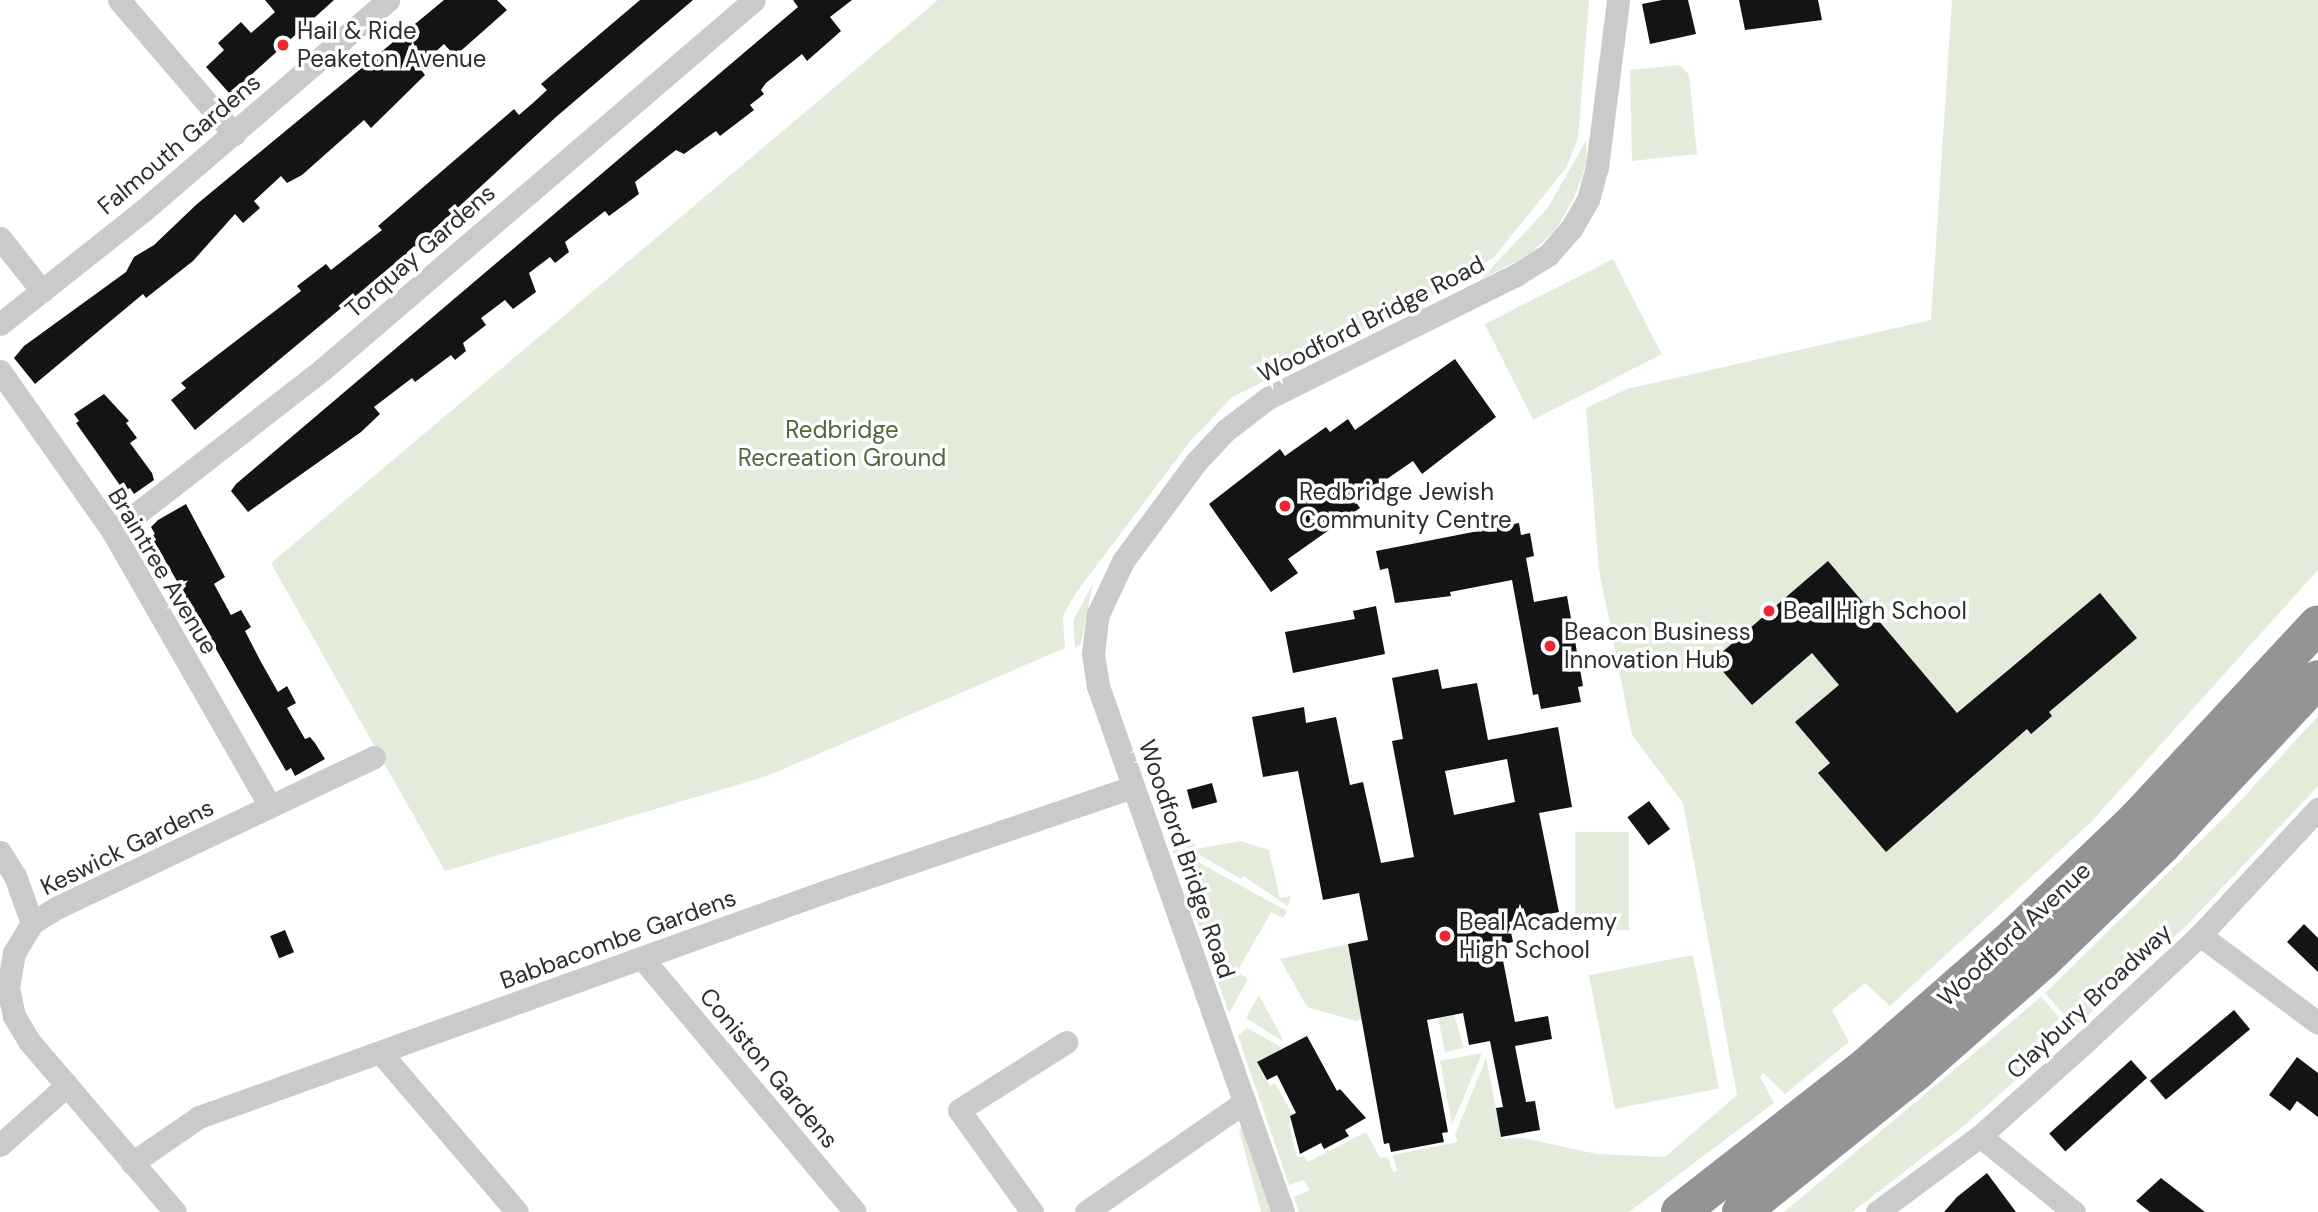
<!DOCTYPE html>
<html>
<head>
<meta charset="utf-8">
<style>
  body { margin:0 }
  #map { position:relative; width:2318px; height:1212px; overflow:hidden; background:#fff; font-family:"DM Sans",sans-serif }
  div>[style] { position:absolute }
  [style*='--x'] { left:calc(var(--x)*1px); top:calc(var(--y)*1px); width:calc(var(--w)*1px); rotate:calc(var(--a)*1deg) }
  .green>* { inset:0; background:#e3ebda; transform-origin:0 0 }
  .building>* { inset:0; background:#141414; transform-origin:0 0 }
  .street>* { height:23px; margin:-11.5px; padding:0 11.5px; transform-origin:11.5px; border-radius:11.5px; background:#cacaca }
  .highway>* { height:38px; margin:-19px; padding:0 19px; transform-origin:19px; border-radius:19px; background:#949494 }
  .dots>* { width:19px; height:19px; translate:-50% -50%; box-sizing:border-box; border:4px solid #fff; border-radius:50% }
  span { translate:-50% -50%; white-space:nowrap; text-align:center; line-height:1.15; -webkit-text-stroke:7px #fff; paint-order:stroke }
  .poi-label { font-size:24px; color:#2d2d2d }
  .left { translate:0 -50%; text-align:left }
  .street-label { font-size:24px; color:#2d2d2d }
  .park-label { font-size:24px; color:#4f6a39 }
</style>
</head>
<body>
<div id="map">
  <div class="green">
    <i style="clip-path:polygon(938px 0,1589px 0,1578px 139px,1566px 168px,1494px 257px,1442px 290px,1231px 398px,1188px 444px,1075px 594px,1063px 616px,1065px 648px,767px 776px,445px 871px,271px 563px)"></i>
    <i style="clip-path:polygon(1952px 0,2318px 0,2318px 570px,2091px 822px,1890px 1006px,1865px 983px,1832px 1010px,1849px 1042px,1785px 1094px,1763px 1073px,1760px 1077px,1774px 1103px,1629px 1212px,1299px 1212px,1294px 1197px,1310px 1190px,1304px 1180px,1289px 1185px,1238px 1036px,1247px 1028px,1279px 1046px,1281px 1049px,1257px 1063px,1270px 1086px,1275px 1083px,1293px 1115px,1289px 1124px,1297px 1157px,1304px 1156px,1308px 1162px,1366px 1132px,1380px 1158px,1388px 1157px,1393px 1172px,1397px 1171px,1393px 1155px,1458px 1142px,1455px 1135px,1486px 1058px,1502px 1139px,1523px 1138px,1597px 1154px,1665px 1157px,1737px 1095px,1683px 803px,1632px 735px,1599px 570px,1586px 408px,1627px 389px,1931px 320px)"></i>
    <i style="clip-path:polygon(1680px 65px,1689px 75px,1697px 154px,1632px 161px,1630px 70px)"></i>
    <i style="clip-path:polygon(1586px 141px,1587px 161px,1575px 196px,1556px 229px,1530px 254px,1480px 280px,1547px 209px)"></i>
    <i style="left:1613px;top:259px;width:107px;height:144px;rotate:63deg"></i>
    <i style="clip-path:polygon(1093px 583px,1081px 644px,1075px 648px,1073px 621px)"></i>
    <i style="clip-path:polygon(2318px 716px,2318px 786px,2186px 926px,2075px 1027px,2045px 993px,2229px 813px)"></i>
    <i style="left:1575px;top:832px;width:54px;height:98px"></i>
    <i style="clip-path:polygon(1193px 836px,1196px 849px,1241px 841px,1269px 850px,1280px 898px,1291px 896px,1288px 906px,1243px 876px,1241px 879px,1186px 847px,1184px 837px)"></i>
    <i style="clip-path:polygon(1173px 839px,1178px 851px,1287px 911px,1283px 918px,1271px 912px,1237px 972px,1248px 979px,1229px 1013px,1171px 847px)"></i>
    <i style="clip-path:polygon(1348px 944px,1363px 1019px,1356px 1021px,1307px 1007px,1280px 959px)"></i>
    <i style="left:1693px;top:955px;width:136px;height:106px;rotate:79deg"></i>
    <i style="clip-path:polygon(1259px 995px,1284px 1042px,1246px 1018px)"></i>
    <i style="clip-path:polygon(2041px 997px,2071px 1031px,1966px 1124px,1852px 1212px,1784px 1212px)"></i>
    <i style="clip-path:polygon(1451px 1005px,1464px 1048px,1445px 1052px,1438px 1018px)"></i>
    <i style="clip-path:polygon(1482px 1053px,1452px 1125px,1440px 1061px)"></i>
    <i style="clip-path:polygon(1243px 1125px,1275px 1212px,1261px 1212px,1239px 1130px)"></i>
  </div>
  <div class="building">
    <i style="clip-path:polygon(265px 0,334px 0,230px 94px,206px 67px,224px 50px,218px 43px,241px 22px,251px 33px,275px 12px)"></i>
    <i style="clip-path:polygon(444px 0,497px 0,507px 10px,455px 56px,444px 44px,419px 67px,425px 75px,371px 128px,364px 120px,302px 175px,287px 183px,281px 176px,254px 201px,260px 208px,243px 223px,235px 214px,193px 261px,146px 298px,143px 294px,35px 384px,14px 358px,24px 346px,126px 272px,134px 257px,154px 245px,197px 204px)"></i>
    <i style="clip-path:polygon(640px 0,693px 0,556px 117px,424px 239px,195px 430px,171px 400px,186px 388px,181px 383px,301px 291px,297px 286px,326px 264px,331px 270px,382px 230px,378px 226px,514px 109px,519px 115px,534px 102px,547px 90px,541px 84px)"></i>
    <i style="clip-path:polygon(793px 0,852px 0,830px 17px,841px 31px,807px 61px,802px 54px,766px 83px,761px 90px,764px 94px,750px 105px,754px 110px,720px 136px,716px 131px,684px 154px,676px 150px,635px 182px,639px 194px,609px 216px,605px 211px,565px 242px,569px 252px,555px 263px,550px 257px,529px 273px,536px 292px,513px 309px,505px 300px,481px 318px,486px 325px,463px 343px,466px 351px,455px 360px,451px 355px,415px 382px,412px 378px,374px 407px,380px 414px,361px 432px,248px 512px,231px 491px,236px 484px,798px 7px)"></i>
    <i style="clip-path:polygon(1662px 0,1688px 0,1696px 34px,1650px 44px,1642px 4px)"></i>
    <i style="clip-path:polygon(1739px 0,1818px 0,1822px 20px,1745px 30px)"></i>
    <i style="clip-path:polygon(1455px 359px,1496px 417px,1422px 474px,1413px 461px,1355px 501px,1360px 508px,1288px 559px,1298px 573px,1271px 592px,1209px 504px,1280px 449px,1285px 456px,1326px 427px,1330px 432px,1348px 419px,1355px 430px)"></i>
    <i style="clip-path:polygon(104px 394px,129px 421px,126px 423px,137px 438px,130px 443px,152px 473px,154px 480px,134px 494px,130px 488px,124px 491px,76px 423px,79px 421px,74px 414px)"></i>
    <i style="clip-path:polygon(186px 504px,225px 577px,214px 584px,231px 615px,241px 610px,251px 627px,245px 631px,261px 662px,278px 692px,287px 686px,296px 703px,287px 708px,305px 739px,310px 737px,315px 743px,325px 759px,295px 776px,291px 768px,286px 771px,151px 536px,155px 534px,151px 527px,158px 520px)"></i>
    <i style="clip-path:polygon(1519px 523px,1521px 535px,1530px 533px,1534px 556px,1526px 558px,1534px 602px,1567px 596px,1583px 686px,1578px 687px,1581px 702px,1541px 709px,1538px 694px,1533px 695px,1512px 580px,1450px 592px,1451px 596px,1395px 603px,1388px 568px,1380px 570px,1376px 551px)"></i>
    <i style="clip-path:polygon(1828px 561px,1957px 713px,2100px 593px,2137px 638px,2049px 712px,2052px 716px,2031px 734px,2027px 729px,1886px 852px,1818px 773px,1830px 763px,1795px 722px,1839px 685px,1812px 653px,1752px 705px,1713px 660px)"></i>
    <i style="clip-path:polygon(1376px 606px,1385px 654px,1293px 673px,1285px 632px,1355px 619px,1353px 611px)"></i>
    <i style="clip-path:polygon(evenodd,1438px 669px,1442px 689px,1477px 683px,1488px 740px,1558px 727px,1572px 807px,1539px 813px,1559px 912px,1509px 922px,1513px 942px,1500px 945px,1515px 1022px,1548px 1016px,1552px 1039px,1515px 1046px,1526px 1102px,1535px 1101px,1540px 1130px,1501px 1137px,1496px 1108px,1503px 1107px,1490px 1041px,1469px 1045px,1463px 1013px,1427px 1020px,1448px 1132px,1442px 1133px,1444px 1142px,1391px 1152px,1389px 1143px,1384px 1144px,1348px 944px,1368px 940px,1359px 893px,1323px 900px,1298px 771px,1263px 777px,1252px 717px,1304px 707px,1306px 723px,1336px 717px,1350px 785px,1363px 782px,1381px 863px,1414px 857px,1392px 741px,1403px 739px,1392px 678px,1438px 669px,1507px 759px,1515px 802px,1454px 815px,1445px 771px,1507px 759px)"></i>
    <i style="left:1212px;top:783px;width:20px;height:26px;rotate:75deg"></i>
    <i style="left:1649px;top:801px;width:35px;height:27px;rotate:53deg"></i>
    <i style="clip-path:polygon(2304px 924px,2318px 938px,2318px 972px,2287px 942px)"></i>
    <i style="left:285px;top:930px;width:24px;height:16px;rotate:68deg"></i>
    <i style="left:2234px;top:1010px;width:25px;height:110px;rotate:50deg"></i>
    <i style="clip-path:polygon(1307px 1036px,1337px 1091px,1340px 1089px,1366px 1118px,1345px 1130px,1349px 1136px,1324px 1149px,1321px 1143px,1300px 1154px,1290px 1116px,1296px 1113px,1277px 1075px,1267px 1080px,1257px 1062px)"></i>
    <i style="clip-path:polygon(2297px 1057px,2318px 1073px,2318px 1117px,2297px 1101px,2290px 1111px,2269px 1095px)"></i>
    <i style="left:2131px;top:1060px;width:24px;height:110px;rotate:48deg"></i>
    <i style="clip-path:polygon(1987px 1173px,2016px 1212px,1944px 1212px,1957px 1197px)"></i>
    <i style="clip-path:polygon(2161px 1178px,2205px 1212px,2150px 1212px,2136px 1201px)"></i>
  </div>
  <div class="street">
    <i style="--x:119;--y:0;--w:177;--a:49.4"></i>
    <i style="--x:0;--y:238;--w:68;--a:51.6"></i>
    <i style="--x:0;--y:324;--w:184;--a:-38.4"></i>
    <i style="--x:144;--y:210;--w:322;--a:-40.7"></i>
    <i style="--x:0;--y:371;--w:197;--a:54.9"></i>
    <i style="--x:113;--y:532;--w:316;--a:60.2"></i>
    <i style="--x:113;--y:532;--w:266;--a:-37.8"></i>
    <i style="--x:323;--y:369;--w:567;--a:-40.57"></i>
    <i style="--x:0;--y:852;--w:28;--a:58"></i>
    <i style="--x:15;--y:876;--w:50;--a:70.1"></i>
    <i style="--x:2200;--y:935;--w:147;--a:36.7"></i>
    <i style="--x:642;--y:958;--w:331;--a:50"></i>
    <i style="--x:384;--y:1051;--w:8;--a:76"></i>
    <i style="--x:386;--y:1059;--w:201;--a:49.4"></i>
    <i style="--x:1980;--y:1136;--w:121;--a:39"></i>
    <i style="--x:0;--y:1145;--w:90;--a:-41.8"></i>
    <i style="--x:132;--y:1163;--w:81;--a:-34.5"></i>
    <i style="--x:199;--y:1117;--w:664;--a:-19.8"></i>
    <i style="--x:824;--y:892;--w:326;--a:-18.8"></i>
    <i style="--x:175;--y:1212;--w:225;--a:-130.5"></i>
    <i style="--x:29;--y:1041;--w:29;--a:-121"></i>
    <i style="--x:14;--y:1016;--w:30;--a:-102"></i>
    <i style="--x:8;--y:987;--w:35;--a:-80"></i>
    <i style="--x:14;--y:953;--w:35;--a:-59"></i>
    <i style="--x:32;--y:923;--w:28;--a:-32"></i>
    <i style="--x:56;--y:908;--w:352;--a:-25.4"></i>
    <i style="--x:1032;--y:1212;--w:125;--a:-125.6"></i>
    <i style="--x:959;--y:1110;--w:127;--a:-32.4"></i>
    <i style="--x:1086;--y:1212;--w:193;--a:-34.8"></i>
    <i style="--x:1283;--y:1212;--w:558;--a:-109.38"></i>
    <i style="--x:1098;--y:686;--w:33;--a:-99"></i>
    <i style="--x:1093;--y:653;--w:39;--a:-83"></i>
    <i style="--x:1098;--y:614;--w:59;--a:-64.7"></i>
    <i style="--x:1123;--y:561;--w:123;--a:-53.6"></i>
    <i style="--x:1196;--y:462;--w:44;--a:-46.8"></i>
    <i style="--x:1226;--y:430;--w:53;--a:-37.3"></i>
    <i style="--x:1268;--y:398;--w:277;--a:-26.4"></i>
    <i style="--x:1516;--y:275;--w:38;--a:-32"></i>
    <i style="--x:1548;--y:255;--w:35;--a:-49"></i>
    <i style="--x:1571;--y:229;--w:34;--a:-60"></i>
    <i style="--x:1588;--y:200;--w:34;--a:-75"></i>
    <i style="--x:1597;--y:167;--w:168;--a:-82.8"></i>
    <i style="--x:1877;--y:1212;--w:128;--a:-36.4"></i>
    <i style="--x:1980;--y:1136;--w:141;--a:-41.8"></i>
    <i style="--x:2085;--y:1042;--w:157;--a:-42.9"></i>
    <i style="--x:2200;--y:935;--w:173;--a:-46.9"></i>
  </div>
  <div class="highway">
    <i style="--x:1680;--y:1212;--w:231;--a:-38"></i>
    <i style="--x:1862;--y:1070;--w:203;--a:-41.2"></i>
    <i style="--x:2015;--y:936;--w:168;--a:-43.8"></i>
    <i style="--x:2136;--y:820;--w:267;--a:-47.1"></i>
    <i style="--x:1741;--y:1212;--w:227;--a:-38.7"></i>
    <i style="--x:1918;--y:1070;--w:165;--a:-41.3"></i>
    <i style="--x:2042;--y:961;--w:168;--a:-44"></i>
    <i style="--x:2163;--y:844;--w:226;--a:-46.8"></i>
  </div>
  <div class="dots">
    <i style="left:283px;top:45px;background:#ec2733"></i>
    <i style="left:1285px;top:506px;background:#ec2733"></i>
    <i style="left:1769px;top:611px;background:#ec2733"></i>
    <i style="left:1550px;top:646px;background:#ec2733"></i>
    <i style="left:1445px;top:936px;background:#ec2733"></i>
  </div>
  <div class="poi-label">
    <span class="left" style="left:297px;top:45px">Hail &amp; Ride<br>Peaketon Avenue</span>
    <span class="left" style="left:1299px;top:506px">Redbridge Jewish<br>Community Centre</span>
    <span class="left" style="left:1783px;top:611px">Beal High School</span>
    <span class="left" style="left:1564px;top:646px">Beacon Business<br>Innovation Hub</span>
    <span class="left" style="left:1459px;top:936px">Beal Academy<br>High School</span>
  </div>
  <div class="street-label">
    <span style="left:179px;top:144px;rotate:-40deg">Falmouth Gardens</span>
    <span style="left:420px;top:251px;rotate:-41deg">Torquay Gardens</span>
    <span style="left:1371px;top:319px;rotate:-27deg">Woodford Bridge Road</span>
    <span style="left:163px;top:571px;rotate:59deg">Braintree Avenue</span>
    <span style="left:127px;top:847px;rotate:-26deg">Keswick Gardens</span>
    <span style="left:1187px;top:859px;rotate:71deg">Woodford Bridge Road</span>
    <span style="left:2014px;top:934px;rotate:-43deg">Woodford Avenue</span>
    <span style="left:618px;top:939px;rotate:-20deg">Babbacombe Gardens</span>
    <span style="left:2089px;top:1001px;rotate:-43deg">Claybury Broadway</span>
    <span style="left:769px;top:1068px;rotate:50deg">Coniston Gardens</span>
  </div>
  <div class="park-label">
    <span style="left:842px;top:444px">Redbridge<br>Recreation Ground</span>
  </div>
</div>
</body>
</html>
